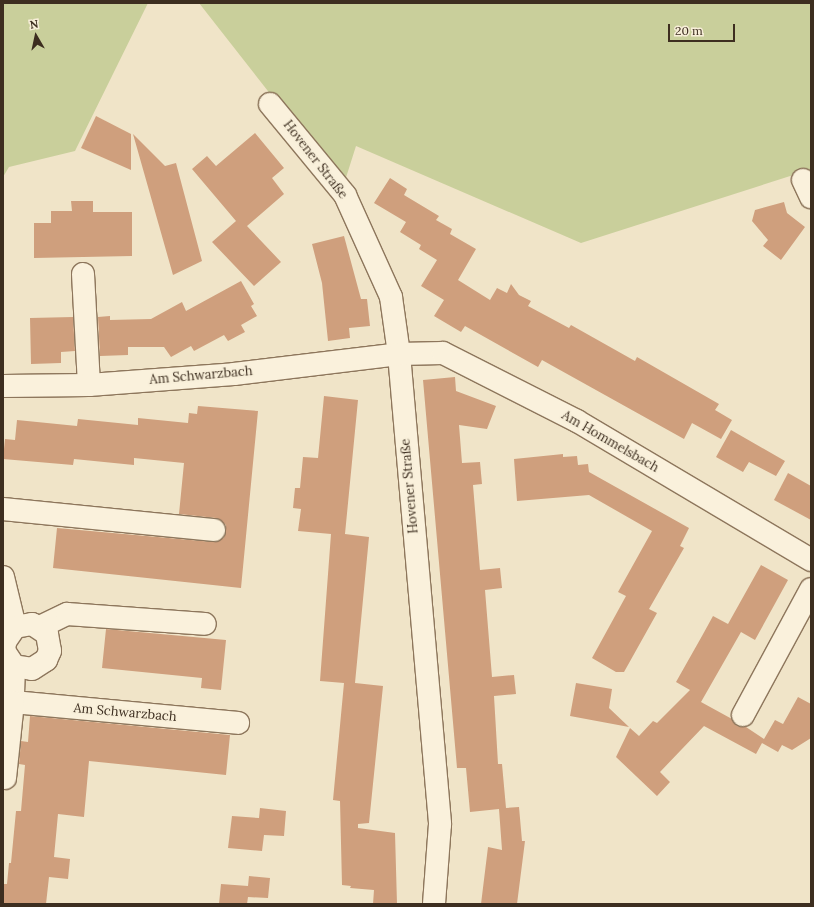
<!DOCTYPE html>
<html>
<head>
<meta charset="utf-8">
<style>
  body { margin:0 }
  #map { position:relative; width:814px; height:907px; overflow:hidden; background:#f0e4c8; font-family:Lora,serif }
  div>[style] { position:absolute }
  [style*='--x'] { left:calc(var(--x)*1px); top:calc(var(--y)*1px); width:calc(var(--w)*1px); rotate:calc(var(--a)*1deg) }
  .green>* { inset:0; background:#c9cf9b }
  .building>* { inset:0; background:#cf9f7d }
  .roads { filter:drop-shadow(1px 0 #8d765c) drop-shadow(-1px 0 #8d765c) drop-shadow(0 1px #8d765c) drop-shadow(0 -1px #8d765c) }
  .minor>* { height:22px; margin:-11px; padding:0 11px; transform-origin:11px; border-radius:11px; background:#faf1dc }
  span { translate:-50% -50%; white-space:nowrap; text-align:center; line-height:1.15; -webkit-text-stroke:3px #f7eed8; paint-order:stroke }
  .street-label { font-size:13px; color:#3d2e20 }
  .frame { position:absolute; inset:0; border:4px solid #3d2e20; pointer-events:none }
  .north { position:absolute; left:16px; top:16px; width:40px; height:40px; -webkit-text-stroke:3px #f7eed8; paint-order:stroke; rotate:351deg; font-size:11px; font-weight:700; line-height:16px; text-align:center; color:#3d2e20 }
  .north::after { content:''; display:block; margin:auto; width:14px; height:18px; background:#3d2e20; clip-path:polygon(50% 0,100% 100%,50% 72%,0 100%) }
  .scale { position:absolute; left:668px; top:24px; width:67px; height:18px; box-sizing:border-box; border:2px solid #3d2e20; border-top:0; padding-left:5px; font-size:12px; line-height:14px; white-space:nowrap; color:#3d2e20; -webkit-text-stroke:3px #f7eed8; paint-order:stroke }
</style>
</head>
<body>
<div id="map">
  <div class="green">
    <i style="clip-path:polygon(3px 3px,148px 3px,75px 151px,9px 167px,3px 177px)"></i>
    <i style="clip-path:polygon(199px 3px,811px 3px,811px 167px,809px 170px,581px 243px,356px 146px,343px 187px)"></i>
  </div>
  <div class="building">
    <i style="clip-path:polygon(96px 116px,131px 134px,131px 170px,81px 148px)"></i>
    <i style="clip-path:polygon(255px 133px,284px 168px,272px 178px,284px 194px,247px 226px,281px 262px,254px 286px,212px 242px,236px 221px,192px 169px,207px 156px,216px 166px)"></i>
    <i style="clip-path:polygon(133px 134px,165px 166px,176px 163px,202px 261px,173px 275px)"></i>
    <i style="clip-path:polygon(390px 178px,407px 189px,404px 195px,439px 216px,436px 220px,452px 229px,450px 234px,476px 249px,458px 280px,490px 300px,497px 288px,507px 293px,511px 284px,519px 295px,531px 301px,528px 306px,569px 328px,571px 325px,635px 361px,637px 357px,719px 404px,715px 410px,732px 420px,721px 439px,692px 423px,684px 439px,542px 360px,538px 367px,465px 326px,461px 332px,434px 316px,444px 300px,421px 286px,437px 260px,419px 249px,421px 245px,400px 232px,406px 222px,374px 203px)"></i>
    <i style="clip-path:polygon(71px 201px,93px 201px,93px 212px,132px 212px,132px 256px,34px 258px,34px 223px,51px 223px,51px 211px,72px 211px)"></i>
    <i style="clip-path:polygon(784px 202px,787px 213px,805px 227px,781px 260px,763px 246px,768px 240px,752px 221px,755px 210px)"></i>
    <i style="clip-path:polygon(344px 236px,361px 299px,367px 299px,370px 326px,349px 328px,350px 338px,328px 341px,322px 283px,312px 244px)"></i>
    <i style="clip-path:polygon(241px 281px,254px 304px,251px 306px,257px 316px,241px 325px,245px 332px,228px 341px,224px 335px,194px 351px,191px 346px,171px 357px,164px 347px,128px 347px,128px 355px,100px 356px,98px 317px,110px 316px,110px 320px,151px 319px,182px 302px,186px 311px)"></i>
    <i style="clip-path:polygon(73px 317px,75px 351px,61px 352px,61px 363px,31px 364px,30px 318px)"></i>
    <i style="clip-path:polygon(455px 377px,456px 391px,496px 406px,487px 429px,459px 425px,462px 463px,480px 462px,482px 484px,473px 485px,480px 570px,500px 568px,502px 588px,485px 590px,492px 677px,514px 675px,516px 694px,494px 696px,498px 764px,502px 764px,506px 808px,519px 807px,522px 841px,525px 841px,517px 904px,481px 904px,488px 847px,502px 850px,499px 809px,470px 812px,466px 768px,457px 768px,423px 380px)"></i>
    <i style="clip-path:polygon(324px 396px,358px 400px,345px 534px,369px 537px,355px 683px,383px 686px,369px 823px,358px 824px,358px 828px,395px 833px,397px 904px,373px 904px,374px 890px,350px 888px,351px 886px,342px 885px,340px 801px,333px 800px,344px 683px,320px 681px,331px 534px,298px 531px,301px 509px,293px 508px,295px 488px,300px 488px,303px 457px,318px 458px)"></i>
    <i style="clip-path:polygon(198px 406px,258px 411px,241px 588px,53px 568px,57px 528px,213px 542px,224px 538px,226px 525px,216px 518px,179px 514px,184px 463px,134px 458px,134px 465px,74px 459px,73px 465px,3px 459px,5px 439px,15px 440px,17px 420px,77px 426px,78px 419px,138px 425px,138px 418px,188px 423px,189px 413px,197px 414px)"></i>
    <i style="clip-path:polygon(731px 430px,785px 461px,776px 476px,749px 462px,743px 472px,716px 457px)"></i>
    <i style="clip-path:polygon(563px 454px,563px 457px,577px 456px,578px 465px,588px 464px,589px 472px,689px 528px,680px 546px,684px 548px,649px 609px,657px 613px,624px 672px,616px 672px,592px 658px,626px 596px,618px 592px,652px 531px,589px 495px,517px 501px,514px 459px)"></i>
    <i style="clip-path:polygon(788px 473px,811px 486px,811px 520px,774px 500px)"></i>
    <i style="clip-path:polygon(761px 565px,788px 580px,755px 640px,741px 632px,701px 702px,732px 719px,737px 726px,746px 727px,764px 739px,775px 720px,783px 724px,798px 697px,811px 704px,811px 738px,792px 750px,782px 745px,778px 752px,762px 743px,756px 754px,704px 726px,660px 772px,670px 782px,657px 796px,616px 757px,630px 728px,639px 736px,653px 721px,657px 723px,690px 690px,676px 682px,702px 636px,713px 616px,728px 624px)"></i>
    <i style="clip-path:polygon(106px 629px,226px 640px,221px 690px,201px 688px,202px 678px,102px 668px)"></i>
    <i style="clip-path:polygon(576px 683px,612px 689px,609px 708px,629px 727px,570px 716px)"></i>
    <i style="clip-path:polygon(30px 716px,230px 735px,226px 775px,89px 761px,84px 817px,58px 814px,54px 857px,70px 859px,68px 879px,49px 877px,46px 904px,3px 904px,3px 884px,7px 884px,9px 863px,11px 863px,16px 811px,21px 811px,25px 765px,19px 764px,21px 741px,28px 742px)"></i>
    <i style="clip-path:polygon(260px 808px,286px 811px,284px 836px,264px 835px,262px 851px,228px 848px,232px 816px,259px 818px)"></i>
    <i style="clip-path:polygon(249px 876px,270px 878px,268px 898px,248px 897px,247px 904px,219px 904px,221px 884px,248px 886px)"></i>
  </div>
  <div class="roads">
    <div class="minor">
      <i style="--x:270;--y:104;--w:118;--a:50.5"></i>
      <i style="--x:345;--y:195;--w:112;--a:65.7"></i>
      <i style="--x:391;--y:297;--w:58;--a:82"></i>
      <i style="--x:399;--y:354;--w:472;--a:85"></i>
      <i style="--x:440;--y:824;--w:80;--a:94.3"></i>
      <i style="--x:803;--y:180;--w:19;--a:65"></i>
      <i style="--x:83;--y:274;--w:111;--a:86.9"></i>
      <i style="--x:3;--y:386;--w:86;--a:-0.7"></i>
      <i style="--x:89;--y:385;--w:145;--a:-4.3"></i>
      <i style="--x:234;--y:374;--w:166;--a:-6.9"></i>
      <i style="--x:399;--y:354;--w:44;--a:-1.3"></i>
      <i style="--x:443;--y:353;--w:150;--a:26.9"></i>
      <i style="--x:577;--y:421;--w:272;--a:30.7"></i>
      <i style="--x:3;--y:509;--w:212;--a:5.7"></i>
      <i style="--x:3;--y:577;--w:51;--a:76.5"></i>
      <i style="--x:40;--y:627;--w:30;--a:-26"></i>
      <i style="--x:67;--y:614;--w:138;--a:4.1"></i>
      <i style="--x:14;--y:666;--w:18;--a:9"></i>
      <i style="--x:32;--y:669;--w:17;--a:-33"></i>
      <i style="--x:46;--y:660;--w:10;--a:-66"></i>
      <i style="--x:50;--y:651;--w:17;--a:-100"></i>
      <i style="--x:47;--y:634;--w:18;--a:-146"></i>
      <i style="--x:32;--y:624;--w:17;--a:170"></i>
      <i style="--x:15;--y:627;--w:18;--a:124"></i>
      <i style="--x:5;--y:642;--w:9;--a:96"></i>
      <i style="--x:4;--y:651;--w:18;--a:56"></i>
      <i style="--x:14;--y:666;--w:36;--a:92"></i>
      <i style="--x:13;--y:702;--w:226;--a:5.3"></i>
      <i style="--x:743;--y:715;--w:143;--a:-61.6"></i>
      <i style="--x:5;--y:778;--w:76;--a:-84"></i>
    </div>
  </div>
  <div class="street-label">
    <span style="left:315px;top:160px;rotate:52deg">Hovener Straße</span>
    <span style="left:201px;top:376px;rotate:-5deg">Am Schwarzbach</span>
    <span style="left:610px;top:442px;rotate:30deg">Am Hommelsbach</span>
    <span style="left:410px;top:486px;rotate:-95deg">Hovener Straße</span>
    <span style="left:125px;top:713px;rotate:5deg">Am Schwarzbach</span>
  </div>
  <div class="frame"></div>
  <div class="north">N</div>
  <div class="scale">20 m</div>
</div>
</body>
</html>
